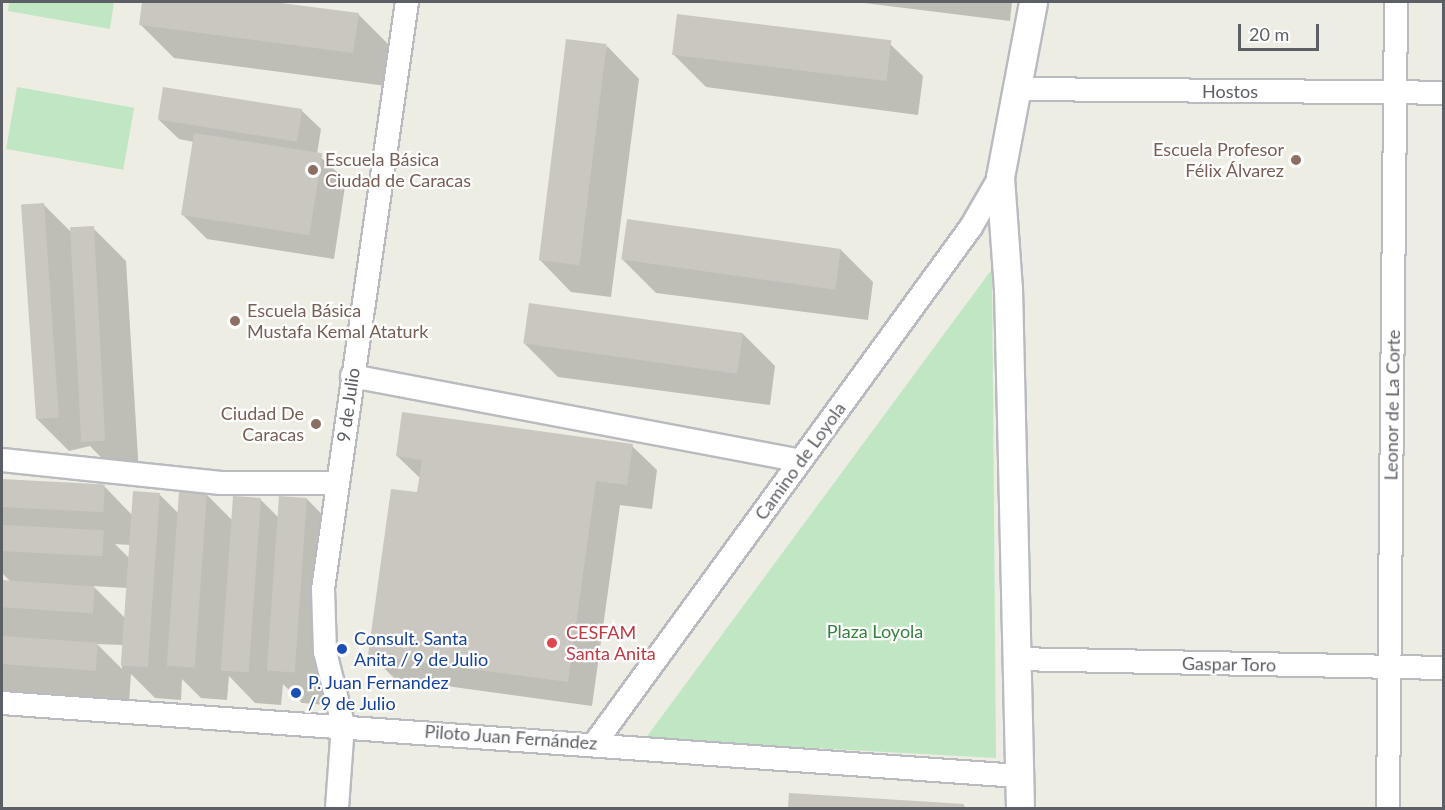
<!DOCTYPE html>
<html>
<head>
<meta charset="utf-8">
<style>
  body { margin:0 }
  #map { position:relative; width:1445px; height:810px; overflow:hidden; background:#eeede4; font-family:Lato,sans-serif }
  div>[style] { position:absolute }
  [style*='--x'] { left:calc(var(--x)*1px); top:calc(var(--y)*1px); width:calc(var(--w)*1px); rotate:calc(var(--a)*1deg) }
  .green>* { inset:0; background:#c1e6c4; transform-origin:0 0 }
  .shadow>* { inset:0; background:#0003 }
  .building>* { inset:0; background:#cac7c1; transform-origin:0 0 }
  .roads { filter:drop-shadow(2px 0 #b9bbc0) drop-shadow(-2px 0 #b9bbc0) drop-shadow(0 2px #b9bbc0) drop-shadow(0 -2px #b9bbc0) }
  .minor>* { height:22px; margin:-11px; padding:0 11px; transform-origin:11px; border-radius:11px; background:#fff }
  .tertiary>* { height:27px; margin:-13.5px; padding:0 13.5px; transform-origin:13.5px; border-radius:13.5px; background:#fff }
  .dots>* { width:16px; height:16px; translate:-50% -50%; box-sizing:border-box; border:3px solid #fff; border-radius:50% }
  span { translate:-50% -50%; white-space:nowrap; text-align:center; line-height:1.15; -webkit-text-stroke:4.5px #fff; paint-order:stroke }
  .street-label { font-size:18px; color:#5c5f65 }
  .education-label { font-size:18px; color:#785e54 }
  .right { translate:-100% -50%; text-align:right }
  .left { translate:0 -50%; text-align:left }
  .park-label { font-size:18px; color:#35823f }
  .health-label { font-size:18px; color:#be3a42 }
  .transit-label { font-size:18px; color:#164399 }
  .frame { position:absolute; inset:0; border:3px solid #5c5f65; pointer-events:none }
  .scale { position:absolute; left:1238px; top:24px; width:81px; height:27px; box-sizing:border-box; border:3px solid #5c5f65; border-top:0; padding-left:8px; font-size:18px; line-height:21px; white-space:nowrap; color:#5c5f65; -webkit-text-stroke:4px #fff; paint-order:stroke }
</style>
</head>
<body>
<div id="map">
  <div class="green">
    <i style="clip-path:polygon(9px 2px,114px 2px,110px 29px,8px 11px)"></i>
    <i style="left:17px;top:87px;width:119px;height:63px;rotate:10deg"></i>
    <i style="clip-path:polygon(992px 269px,996px 758px,645px 739px)"></i>
  </div>
  <div class="shadow">
    <i style="clip-path:polygon(144px 2px,261px 2px,358px 14px,391px 47px,386px 86px,174px 58px,141px 25px)"></i>
    <i style="clip-path:polygon(856px 2px,1012px 2px,1010px 21px)"></i>
    <i style="clip-path:polygon(890px 44px,923px 76px,918px 115px,706px 87px,673px 54px)"></i>
    <i style="clip-path:polygon(607px 46px,639px 79px,611px 297px,571px 292px,539px 259px)"></i>
    <i style="clip-path:polygon(301px 110px,321px 129px,317px 154px,346px 180px,334px 259px,207px 239px,183px 215px,194px 142px,179px 139px,159px 120px)"></i>
    <i style="clip-path:polygon(43px 204px,72px 233px,93px 228px,126px 261px,139px 474px,118px 475px,90px 446px,69px 451px,36px 418px)"></i>
    <i style="clip-path:polygon(840px 249px,873px 282px,868px 320px,656px 293px,623px 260px)"></i>
    <i style="clip-path:polygon(742px 333px,775px 366px,770px 405px,558px 377px,525px 344px)"></i>
    <i style="clip-path:polygon(632px 446px,657px 470px,652px 509px,620px 505px,592px 706px,395px 679px,370px 654px,421px 479px,397px 456px)"></i>
    <i style="clip-path:polygon(evenodd,2px 480px,105px 487px,132px 515px,159px 494px,179px 514px,206px 494px,233px 521px,260px 499px,279px 518px,307px 499px,339px 532px,328px 705px,302px 703px,283px 684px,281px 705px,255px 703px,229px 676px,227px 700px,201px 698px,182px 679px,181px 700px,155px 698px,131px 674px,129px 703px,2px 693px,2px 582px,11px 582px,2px 573px,2px 480px,115px 544px,130px 545px,129px 558px,115px 544px,2px 480px,93px 586px,127px 588px,125px 618px,93px 586px,2px 480px,97px 644px,123px 645px,122px 669px,97px 644px)"></i>
    <i style="clip-path:polygon(790px 795px,964px 806px,967px 808px,790px 808px)"></i>
  </div>
  <div class="building">
    <i style="clip-path:polygon(142px 2px,273px 2px,359px 13px,353px 53px,139px 25px)"></i>
    <i style="left:677px;top:14px;width:216px;height:41px;rotate:7deg"></i>
    <i style="left:566px;top:39px;width:41px;height:223px;rotate:7deg"></i>
    <i style="left:163px;top:87px;width:141px;height:33px;rotate:9deg"></i>
    <i style="left:194px;top:133px;width:130px;height:83px;rotate:9deg"></i>
    <i style="left:44px;top:203px;width:215px;height:23px;rotate:86deg"></i>
    <i style="left:627px;top:219px;width:216px;height:41px;rotate:8deg"></i>
    <i style="left:94px;top:226px;width:215px;height:24px;rotate:87deg"></i>
    <i style="left:529px;top:303px;width:216px;height:41px;rotate:8deg"></i>
    <i style="clip-path:polygon(402px 412px,633px 444px,627px 485px,596px 481px,568px 682px,368px 655px,391px 489px,417px 492px,422px 460px,396px 456px)"></i>
    <i style="left:2px;top:479px;width:103px;height:28px;rotate:3deg"></i>
    <i style="left:133px;top:491px;width:27px;height:175px;rotate:4deg"></i>
    <i style="left:179px;top:491px;width:28px;height:175px;rotate:4deg"></i>
    <i style="left:233px;top:496px;width:28px;height:175px;rotate:4deg"></i>
    <i style="left:279px;top:496px;width:28px;height:175px;rotate:4deg"></i>
    <i style="left:2px;top:525px;width:102px;height:26px;rotate:3deg"></i>
    <i style="left:2px;top:580px;width:93px;height:27px;rotate:4deg"></i>
    <i style="left:2px;top:636px;width:96px;height:28px;rotate:4deg"></i>
    <i style="clip-path:polygon(789px 793px,964px 804px,964px 808px,788px 808px)"></i>
  </div>
  <div class="roads">
    <div class="minor">
      <i style="--x:1016;--y:89;--w:428;--a:0.5"></i>
      <i style="--x:352;--y:376;--w:456;--a:10.7"></i>
      <i style="--x:2;--y:460;--w:220;--a:6"></i>
      <i style="--x:221;--y:483;--w:116;--a:0"></i>
      <i style="--x:1015;--y:659;--w:429;--a:1.2"></i>
      <i style="--x:2;--y:703;--w:1020;--a:4.11"></i>
      <i style="--x:595;--y:743;--w:638;--a:-53.92"></i>
      <i style="--x:971;--y:227;--w:58;--a:-59.9"></i>
      <i style="--x:337;--y:808;--w:84;--a:-85.9"></i>
      <i style="--x:343;--y:724;--w:74;--a:-104"></i>
      <i style="--x:325;--y:652;--w:63;--a:-91.8"></i>
      <i style="--x:323;--y:589;--w:593;--a:-81.86"></i>
      <i style="--x:1388;--y:808;--w:806;--a:-89.43"></i>
    </div>
    <div class="tertiary">
      <i style="--x:1020;--y:808;--w:519;--a:-91.32"></i>
      <i style="--x:1008;--y:289;--w:112;--a:-94.1"></i>
      <i style="--x:1000;--y:177;--w:178;--a:-79.3"></i>
    </div>
  </div>
  <div class="dots">
    <i style="left:1296px;top:160px;background:#8d6e63"></i>
    <i style="left:313px;top:170px;background:#8d6e63"></i>
    <i style="left:235px;top:321px;background:#8d6e63"></i>
    <i style="left:316px;top:424px;background:#8d6e63"></i>
    <i style="left:552px;top:643px;background:#e0444e"></i>
    <i style="left:342px;top:649px;background:#1a4fb4"></i>
    <i style="left:296px;top:693px;background:#1a4fb4"></i>
  </div>
  <div class="street-label">
    <span style="left:1230px;top:91px">Hostos</span>
    <span style="left:348px;top:405px;rotate:-82deg">9 de Julio</span>
    <span style="left:1392px;top:405px;rotate:-89deg">Leonor de La Corte</span>
    <span style="left:800px;top:461px;rotate:-54deg">Camino de Loyola</span>
    <span style="left:1229px;top:664px;rotate:1deg">Gaspar Toro</span>
    <span style="left:511px;top:737px;rotate:4deg">Piloto Juan Fernández</span>
  </div>
  <div class="education-label">
    <span class="right" style="left:1284px;top:160px">Escuela Profesor<br>Félix Álvarez</span>
    <span class="left" style="left:325px;top:170px">Escuela Básica<br>Ciudad de Caracas</span>
    <span class="left" style="left:247px;top:321px">Escuela Básica<br>Mustafa Kemal Ataturk</span>
    <span class="right" style="left:304px;top:424px">Ciudad De<br>Caracas</span>
  </div>
  <div class="park-label">
    <span style="left:875px;top:631px">Plaza Loyola</span>
  </div>
  <div class="health-label">
    <span class="left" style="left:566px;top:643px">CESFAM<br>Santa Anita</span>
  </div>
  <div class="transit-label">
    <span class="left" style="left:354px;top:649px">Consult. Santa<br>Anita / 9 de Julio</span>
    <span class="left" style="left:308px;top:693px">P. Juan Fernandez<br>/ 9 de Julio</span>
  </div>
  <div class="frame"></div>
  <div class="scale">20 m</div>
</div>
</body>
</html>
